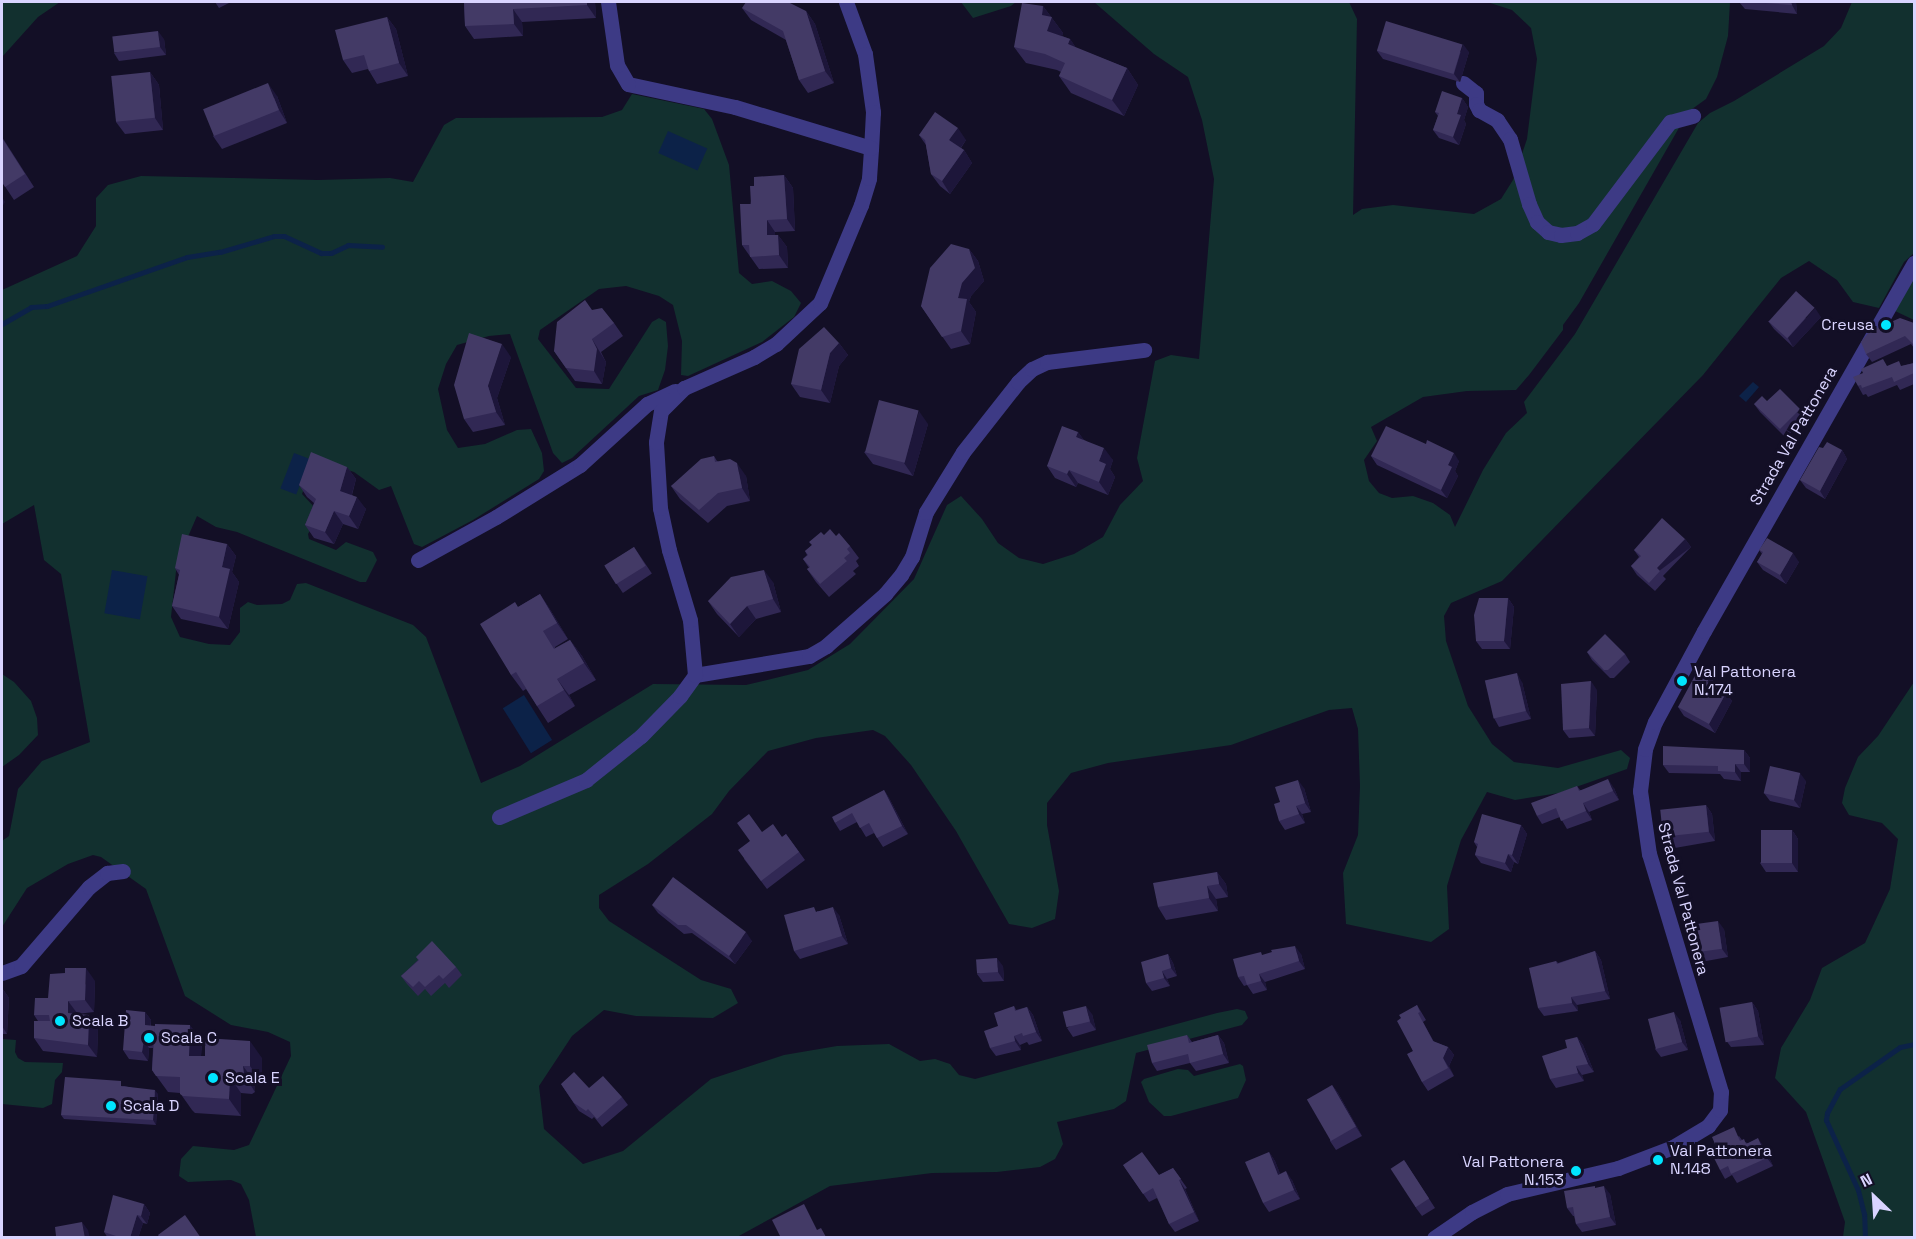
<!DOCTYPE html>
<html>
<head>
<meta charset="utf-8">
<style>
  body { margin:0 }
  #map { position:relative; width:1916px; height:1239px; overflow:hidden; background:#130f26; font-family:"Space Grotesk",sans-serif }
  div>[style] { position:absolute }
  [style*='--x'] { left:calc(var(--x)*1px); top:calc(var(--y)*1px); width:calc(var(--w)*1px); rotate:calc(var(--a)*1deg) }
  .green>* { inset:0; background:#12302f }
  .water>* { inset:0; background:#0c2248; transform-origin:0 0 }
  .stream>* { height:5px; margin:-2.5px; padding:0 2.5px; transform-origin:2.5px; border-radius:2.5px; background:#0c2248 }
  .minor>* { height:15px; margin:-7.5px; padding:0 7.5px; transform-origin:7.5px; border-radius:7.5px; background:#3d3a85 }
  .tertiary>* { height:15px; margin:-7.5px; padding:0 7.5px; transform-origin:7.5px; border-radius:7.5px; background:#3d3a85 }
  .wall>* { inset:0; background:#312854; transform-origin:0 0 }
  .shaded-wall>* { inset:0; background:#1d163a; transform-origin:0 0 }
  .building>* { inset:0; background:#433a66; transform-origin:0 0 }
  .dots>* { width:16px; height:16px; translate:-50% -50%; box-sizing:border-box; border:3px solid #130f26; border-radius:50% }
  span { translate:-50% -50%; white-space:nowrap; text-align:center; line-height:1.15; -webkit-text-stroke:6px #130f26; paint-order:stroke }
  .poi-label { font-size:16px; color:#d9d4ff }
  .right { translate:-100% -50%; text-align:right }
  .left { translate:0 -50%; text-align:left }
  .street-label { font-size:16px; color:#d9d4ff }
  .frame { position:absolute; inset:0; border:3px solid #d9d4ff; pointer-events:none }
  .north { position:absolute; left:1844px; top:1167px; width:60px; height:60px; -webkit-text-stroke:4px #130f26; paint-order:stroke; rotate:335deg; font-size:16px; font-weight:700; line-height:24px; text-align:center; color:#d9d4ff }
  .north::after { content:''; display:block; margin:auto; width:21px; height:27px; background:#d9d4ff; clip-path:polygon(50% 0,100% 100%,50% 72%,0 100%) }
</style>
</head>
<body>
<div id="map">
  <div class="green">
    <i style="clip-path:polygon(2px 2px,60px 2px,38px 17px,2px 57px)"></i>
    <i style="clip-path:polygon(961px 2px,1016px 2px,1011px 6px,973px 18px)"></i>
    <i style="clip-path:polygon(1094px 2px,1349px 2px,1357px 19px,1353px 215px,1362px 209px,1393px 205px,1474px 214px,1501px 199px,1513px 180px,1527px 139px,1537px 59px,1531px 28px,1512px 10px,1487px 2px,1730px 2px,1728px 36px,1717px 77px,1706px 99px,1688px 112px,1579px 303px,1563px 325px,1563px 330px,1529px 375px,1516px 390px,1467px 391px,1423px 397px,1371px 427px,1377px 441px,1364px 460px,1369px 481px,1379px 493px,1392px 498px,1413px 496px,1433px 503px,1450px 515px,1455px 527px,1483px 470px,1506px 433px,1527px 413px,1524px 402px,1575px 334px,1698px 123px,1710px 113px,1734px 101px,1824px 46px,1841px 28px,1852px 2px,1914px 2px,1914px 253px,1904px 262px,1879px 308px,1853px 302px,1837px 280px,1809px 261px,1781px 278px,1703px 375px,1502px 581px,1451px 603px,1444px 616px,1446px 641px,1468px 706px,1492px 744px,1514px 762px,1558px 768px,1621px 750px,1630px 758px,1627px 769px,1559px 793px,1515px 800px,1487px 792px,1461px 840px,1447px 886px,1449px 929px,1431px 942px,1346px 924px,1343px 873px,1358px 835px,1360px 786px,1358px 729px,1352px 708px,1329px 710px,1231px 745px,1108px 763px,1071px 773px,1047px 803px,1047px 825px,1059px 891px,1055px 919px,1032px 928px,1009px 924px,956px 831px,911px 765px,885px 736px,873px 730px,816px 738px,768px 751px,729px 791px,712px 814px,648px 864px,599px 895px,599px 908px,609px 921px,701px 980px,731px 989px,738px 1003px,713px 1018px,636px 1016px,604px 1010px,572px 1036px,539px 1086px,544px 1129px,583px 1164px,623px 1151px,711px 1079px,784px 1055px,837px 1046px,889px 1044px,920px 1061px,935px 1059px,950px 1064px,959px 1075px,975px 1079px,1217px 1013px,1237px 1009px,1245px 1011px,1248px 1018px,1242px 1025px,1136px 1053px,1126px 1101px,1114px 1109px,1057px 1122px,1063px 1144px,1055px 1159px,1040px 1167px,997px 1172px,932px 1173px,830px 1186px,737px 1237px,256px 1237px,249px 1200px,241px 1184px,231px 1180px,188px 1182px,179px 1176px,181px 1159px,193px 1146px,234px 1150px,249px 1145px,291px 1056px,290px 1042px,268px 1032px,231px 1025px,185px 996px,146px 889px,101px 857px,93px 855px,68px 864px,27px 888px,2px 927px,2px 841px,9px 836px,18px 789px,42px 761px,90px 742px,61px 574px,44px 560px,34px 505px,2px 524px,2px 290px,77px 256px,96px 226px,96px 198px,108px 185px,141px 176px,318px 180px,390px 178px,413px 182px,444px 125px,456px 118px,602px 117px,622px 110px,632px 94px,704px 109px,712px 119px,729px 165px,739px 273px,752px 284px,772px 281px,791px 291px,801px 303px,794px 317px,762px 342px,688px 376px,681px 375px,682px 341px,673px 305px,659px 296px,626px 286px,599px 289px,540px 330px,538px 339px,576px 388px,609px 389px,652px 322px,659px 318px,666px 322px,668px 346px,665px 370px,658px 390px,639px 396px,572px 458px,562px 463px,553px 453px,510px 334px,489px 336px,457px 345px,446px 364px,438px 389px,447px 430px,458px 448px,485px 444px,517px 430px,531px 429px,542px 453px,544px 471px,539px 479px,473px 520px,422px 547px,414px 544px,391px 486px,379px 490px,354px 472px,336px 466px,312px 468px,302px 494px,317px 510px,316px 520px,308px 534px,309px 539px,336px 550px,346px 542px,373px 552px,377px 560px,366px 582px,360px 582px,237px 532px,216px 527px,197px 516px,177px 562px,171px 617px,180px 637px,209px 644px,230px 645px,240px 632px,240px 608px,248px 602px,257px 605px,282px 604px,290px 600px,297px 584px,306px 583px,413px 625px,426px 637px,481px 783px,520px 766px,653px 684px,746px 685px,808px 670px,850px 644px,914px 579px,947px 505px,961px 496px,982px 519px,998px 543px,1019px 558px,1043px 564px,1074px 554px,1103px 537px,1120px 505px,1143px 481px,1137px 458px,1155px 361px,1171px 355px,1199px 359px,1214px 179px,1202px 120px,1188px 77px,1154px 54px)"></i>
    <i style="clip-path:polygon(1914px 275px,1914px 320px,1895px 311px)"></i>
    <i style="clip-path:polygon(2px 674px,14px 682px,31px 701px,37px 718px,38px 735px,19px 755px,2px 767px)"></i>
    <i style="clip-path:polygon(1914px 682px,1914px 1237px,1843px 1237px,1845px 1222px,1806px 1112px,1775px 1078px,1781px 1048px,1810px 1000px,1822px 968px,1865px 943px,1890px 889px,1898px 839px,1882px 823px,1849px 815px,1842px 803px,1845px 788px,1858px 757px,1878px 736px)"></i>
    <i style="clip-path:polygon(2px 1039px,16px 1040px,15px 1052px,18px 1058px,25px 1062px,63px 1063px,62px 1072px,55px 1080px,52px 1104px,43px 1108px,2px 1104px)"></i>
    <i style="clip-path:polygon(1240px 1064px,1243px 1066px,1246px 1080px,1238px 1098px,1171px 1116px,1164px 1116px,1149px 1102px,1141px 1082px,1144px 1079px,1178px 1069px,1188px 1070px,1194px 1076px)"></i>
  </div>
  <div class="water">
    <i style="left:668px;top:131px;width:43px;height:24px;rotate:24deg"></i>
    <i style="clip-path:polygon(1753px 382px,1759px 387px,1746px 402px,1739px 396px)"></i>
    <i style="left:294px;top:453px;width:17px;height:38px;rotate:21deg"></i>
    <i style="left:112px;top:570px;width:36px;height:44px;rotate:10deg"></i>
    <i style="left:524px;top:695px;width:53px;height:25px;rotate:58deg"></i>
  </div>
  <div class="stream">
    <i style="--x:2;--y:324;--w:34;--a:-30"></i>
    <i style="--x:31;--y:307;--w:16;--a:-4"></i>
    <i style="--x:47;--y:306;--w:148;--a:-19.3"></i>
    <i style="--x:187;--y:257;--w:33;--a:-9"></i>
    <i style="--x:220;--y:252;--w:56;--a:-16.5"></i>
    <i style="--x:274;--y:236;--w:10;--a:0"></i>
    <i style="--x:284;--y:236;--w:41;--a:24.7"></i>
    <i style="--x:321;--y:253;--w:10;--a:0"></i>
    <i style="--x:331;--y:253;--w:19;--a:-25"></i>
    <i style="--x:348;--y:245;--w:34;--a:3"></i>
    <i style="--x:1865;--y:1238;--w:24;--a:-92"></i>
    <i style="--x:1864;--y:1214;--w:25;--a:-104"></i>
    <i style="--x:1858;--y:1190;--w:77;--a:-114.6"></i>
    <i style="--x:1826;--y:1120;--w:7;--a:-82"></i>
    <i style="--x:1827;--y:1113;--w:27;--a:-62"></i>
    <i style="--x:1840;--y:1089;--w:73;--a:-35"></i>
    <i style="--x:1900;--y:1047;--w:14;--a:-12"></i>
  </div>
  <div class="minor">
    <i style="--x:846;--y:2;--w:55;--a:69.9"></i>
    <i style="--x:865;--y:54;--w:59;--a:82.1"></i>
    <i style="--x:873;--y:112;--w:36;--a:93"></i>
    <i style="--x:1463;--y:83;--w:16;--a:38"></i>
    <i style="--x:1476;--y:93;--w:11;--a:90"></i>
    <i style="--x:1476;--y:104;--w:7;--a:63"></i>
    <i style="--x:1479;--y:110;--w:21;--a:29"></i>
    <i style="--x:1497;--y:120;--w:23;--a:56"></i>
    <i style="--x:1510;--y:139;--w:68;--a:73.7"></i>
    <i style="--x:1529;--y:204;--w:20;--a:66"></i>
    <i style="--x:1537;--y:222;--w:15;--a:42"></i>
    <i style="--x:1548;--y:232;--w:13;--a:13"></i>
    <i style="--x:1561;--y:235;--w:16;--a:-7"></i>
    <i style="--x:1577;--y:233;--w:18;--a:-29"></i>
    <i style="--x:1593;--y:224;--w:128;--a:-53"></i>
    <i style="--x:1670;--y:122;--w:24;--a:-15"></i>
    <i style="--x:418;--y:560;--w:89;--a:-28.9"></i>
    <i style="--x:496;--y:517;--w:99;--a:-31.8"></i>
    <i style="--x:580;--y:465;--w:91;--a:-42.3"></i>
    <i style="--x:647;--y:404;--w:31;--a:-25"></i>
    <i style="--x:695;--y:675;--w:116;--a:-9.5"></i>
    <i style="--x:809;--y:656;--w:20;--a:-30"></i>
    <i style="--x:826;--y:646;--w:79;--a:-41.4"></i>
    <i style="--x:885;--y:594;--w:25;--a:-50"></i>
    <i style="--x:901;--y:575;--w:21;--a:-59"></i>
    <i style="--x:912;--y:557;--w:47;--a:-72.7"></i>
    <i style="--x:926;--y:512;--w:70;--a:-58.3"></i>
    <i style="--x:963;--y:452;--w:89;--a:-51.8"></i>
    <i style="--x:1018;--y:382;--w:19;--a:-43"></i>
    <i style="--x:1032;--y:369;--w:17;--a:-25"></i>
    <i style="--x:1047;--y:362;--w:98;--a:-7.1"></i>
    <i style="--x:499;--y:817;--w:95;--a:-23"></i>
    <i style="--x:586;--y:780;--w:70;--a:-38.7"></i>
    <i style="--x:641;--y:736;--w:56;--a:-45.7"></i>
    <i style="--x:680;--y:696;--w:26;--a:-54"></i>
    <i style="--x:695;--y:675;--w:55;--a:-95.2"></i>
    <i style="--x:690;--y:620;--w:73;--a:-106.7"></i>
    <i style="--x:669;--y:550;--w:43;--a:-102.1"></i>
    <i style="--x:660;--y:508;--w:66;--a:-93.5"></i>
    <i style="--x:656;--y:442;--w:31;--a:-81"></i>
    <i style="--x:661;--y:411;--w:33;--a:-45"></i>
    <i style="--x:684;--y:388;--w:77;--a:-23.9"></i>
    <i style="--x:754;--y:357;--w:26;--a:-31"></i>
    <i style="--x:776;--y:344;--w:60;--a:-43"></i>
    <i style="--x:820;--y:303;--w:106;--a:-67.3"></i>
    <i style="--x:861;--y:205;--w:28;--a:-73"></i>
    <i style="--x:869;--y:178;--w:30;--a:-86"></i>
    <i style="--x:871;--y:148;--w:142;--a:-163.2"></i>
    <i style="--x:735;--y:107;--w:109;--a:-167.9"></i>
    <i style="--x:628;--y:84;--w:22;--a:-120"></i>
    <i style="--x:617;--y:65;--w:64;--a:-98.1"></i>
    <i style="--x:2;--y:973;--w:20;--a:-20"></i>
    <i style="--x:21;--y:966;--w:104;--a:-49.3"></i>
    <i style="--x:89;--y:887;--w:23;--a:-38"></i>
    <i style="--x:107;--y:873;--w:16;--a:-7"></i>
  </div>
  <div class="tertiary">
    <i style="--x:1434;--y:1238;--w:46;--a:-34.4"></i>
    <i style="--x:1472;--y:1212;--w:39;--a:-27"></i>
    <i style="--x:1507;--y:1194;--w:114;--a:-13.2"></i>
    <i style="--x:1618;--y:1168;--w:59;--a:-20.9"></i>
    <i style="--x:1673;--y:1147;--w:41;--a:-31"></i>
    <i style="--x:1708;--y:1126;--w:20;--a:-53"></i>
    <i style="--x:1720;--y:1110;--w:18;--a:-87"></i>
    <i style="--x:1721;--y:1092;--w:249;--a:-106.8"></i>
    <i style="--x:1649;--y:854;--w:64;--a:-98.1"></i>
    <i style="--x:1640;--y:791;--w:42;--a:-83.2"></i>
    <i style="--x:1645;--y:749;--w:29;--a:-70"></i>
    <i style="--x:1655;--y:722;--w:103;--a:-61.7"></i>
    <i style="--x:1704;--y:631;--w:424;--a:-60.3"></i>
  </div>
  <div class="wall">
    <i style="clip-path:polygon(215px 2px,231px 2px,219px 8px)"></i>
    <i style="clip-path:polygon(464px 2px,595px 2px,596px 18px,522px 22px,523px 36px,474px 39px,465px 26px)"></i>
    <i style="clip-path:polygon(1739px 2px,1796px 2px,1797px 14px,1745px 9px)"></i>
    <i style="clip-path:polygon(1043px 6px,1063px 33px,1062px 36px,1070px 39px,1076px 48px,1127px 68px,1138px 85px,1124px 116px,1071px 93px,1059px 76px,1061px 72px,1057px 70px,1026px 63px,1014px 47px)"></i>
    <i style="clip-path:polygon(742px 8px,806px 11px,815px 24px,834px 83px,808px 93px,799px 80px,786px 40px,751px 20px)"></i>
    <i style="clip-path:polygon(387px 17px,396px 29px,408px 76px,377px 84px,368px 69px,352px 73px,343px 60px)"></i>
    <i style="clip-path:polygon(164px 39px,166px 55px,119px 61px,114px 53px)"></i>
    <i style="clip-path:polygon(1377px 51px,1469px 52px,1460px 82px,1383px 59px)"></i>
    <i style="clip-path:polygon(150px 72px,159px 85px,163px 130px,125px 134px,116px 122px)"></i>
    <i style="clip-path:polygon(277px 96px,287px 123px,222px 149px,213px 136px)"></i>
    <i style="clip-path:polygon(1462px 98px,1468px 107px,1464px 120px,1466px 124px,1459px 145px,1439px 138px,1433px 130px,1438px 116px,1435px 112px)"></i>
    <i style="clip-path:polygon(919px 135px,966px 140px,961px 148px,964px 150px,972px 163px,950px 194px,940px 186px,931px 174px,926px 145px)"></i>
    <i style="clip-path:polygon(2px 137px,34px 187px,14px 200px,2px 182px)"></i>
    <i style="clip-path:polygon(784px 175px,793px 188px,795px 231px,775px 232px,775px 235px,778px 235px,787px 247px,788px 268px,759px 269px,742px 245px,754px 186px)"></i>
    <i style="clip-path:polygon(969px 249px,978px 261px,984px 281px,971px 296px,969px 302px,976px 312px,970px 344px,951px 349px,921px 306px)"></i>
    <i style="clip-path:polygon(592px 310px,614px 323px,623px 336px,601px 352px,606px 362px,602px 384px,575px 381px,554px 351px)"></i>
    <i style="clip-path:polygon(1821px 317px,1793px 347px,1774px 329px,1768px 321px)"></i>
    <i style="clip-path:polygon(1914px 323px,1914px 348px,1911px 344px,1872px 362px,1866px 354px)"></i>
    <i style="clip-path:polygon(839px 343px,848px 355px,839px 366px,830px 403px,800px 397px,791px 384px)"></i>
    <i style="clip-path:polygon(511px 357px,497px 398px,505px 425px,473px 432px,464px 419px)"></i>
    <i style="clip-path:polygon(1914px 363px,1914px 384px,1900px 390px,1897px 385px,1868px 397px,1866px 394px,1863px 395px,1858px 386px,1888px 366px,1902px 366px)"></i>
    <i style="clip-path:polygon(1754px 404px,1800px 409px,1806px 417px,1786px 438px,1760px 412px)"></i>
    <i style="clip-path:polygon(928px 424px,913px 476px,873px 464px,864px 452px)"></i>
    <i style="clip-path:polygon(1078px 432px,1083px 439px,1113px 460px,1110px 469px,1115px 477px,1108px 495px,1078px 483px,1076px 487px,1055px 478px,1047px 466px)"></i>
    <i style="clip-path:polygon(1426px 444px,1459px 461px,1455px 471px,1458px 476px,1447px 498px,1377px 465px,1371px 456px)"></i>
    <i style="clip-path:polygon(1823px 448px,1842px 450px,1847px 459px,1825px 499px,1806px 488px,1800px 480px)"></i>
    <i style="clip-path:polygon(714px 456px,717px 461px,746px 476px,750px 501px,727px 506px,708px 523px,680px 499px,671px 486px)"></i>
    <i style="clip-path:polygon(347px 467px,356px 479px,352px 495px,366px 509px,358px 529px,343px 524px,334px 544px,314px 538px,305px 525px,314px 503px,307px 497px,299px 485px)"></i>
    <i style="clip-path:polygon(824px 535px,836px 536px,850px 546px,859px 558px,856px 561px,859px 566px,853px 571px,856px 574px,829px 597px,816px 582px,807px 569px,809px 568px,803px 559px,807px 555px,805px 551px)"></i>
    <i style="clip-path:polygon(1685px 539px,1691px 547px,1663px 576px,1666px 579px,1655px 591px,1637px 575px,1631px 566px,1639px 557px,1634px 550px)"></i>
    <i style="clip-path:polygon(227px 544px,236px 556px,232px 572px,239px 582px,228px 629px,181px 619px,172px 606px,179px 575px,175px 568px)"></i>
    <i style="left:634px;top:547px;width:32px;height:35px;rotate:56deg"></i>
    <i style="clip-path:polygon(1759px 550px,1799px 562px,1786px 584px,1763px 570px,1757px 562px,1762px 554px)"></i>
    <i style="clip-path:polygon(773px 582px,781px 612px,756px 619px,739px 637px,717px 614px,708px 601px)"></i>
    <i style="clip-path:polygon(540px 594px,551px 611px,568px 639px,555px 647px,555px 648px,570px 640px,582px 656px,596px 680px,569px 695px,575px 706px,548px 723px,526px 689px,523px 691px,511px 675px,518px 607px)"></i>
    <i style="clip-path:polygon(1508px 598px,1514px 607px,1510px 649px,1482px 649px,1476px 641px)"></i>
    <i style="clip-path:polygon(1587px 652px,1625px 654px,1630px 662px,1614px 678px,1610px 678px,1592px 660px)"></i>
    <i style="clip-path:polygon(1710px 677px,1716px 685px,1715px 687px,1726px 693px,1732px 701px,1715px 733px,1684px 716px,1678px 707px)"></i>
    <i style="clip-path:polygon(1522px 682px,1531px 719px,1499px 727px,1494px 718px)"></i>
    <i style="clip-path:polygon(1597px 690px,1595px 736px,1569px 738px,1563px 730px)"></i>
    <i style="clip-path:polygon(1744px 750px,1750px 758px,1750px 772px,1741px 772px,1741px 781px,1724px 779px,1720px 774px,1669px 773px,1663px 765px)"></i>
    <i style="clip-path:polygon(1806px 781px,1800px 808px,1770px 801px,1764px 793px)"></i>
    <i style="clip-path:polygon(1577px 786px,1580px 790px,1614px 788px,1619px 800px,1589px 812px,1592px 820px,1567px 829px,1560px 817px,1542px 824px,1537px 816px)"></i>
    <i style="clip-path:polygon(1304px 788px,1311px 812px,1302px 814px,1305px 823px,1285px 830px,1279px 821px,1280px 802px)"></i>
    <i style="clip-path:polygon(884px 790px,889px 798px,908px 834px,883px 847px,874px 833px,866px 837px,857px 822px,840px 831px,835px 823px)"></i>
    <i style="clip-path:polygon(1706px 805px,1712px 814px,1715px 841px,1669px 849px,1664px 841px)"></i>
    <i style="clip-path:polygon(1521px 825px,1527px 834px,1518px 864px,1514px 862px,1511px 872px,1481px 863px,1475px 855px,1477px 847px,1474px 842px)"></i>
    <i style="clip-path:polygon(1792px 830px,1798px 839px,1798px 872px,1766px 872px,1760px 863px)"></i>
    <i style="clip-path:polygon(762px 832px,782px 837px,786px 834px,805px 860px,767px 889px,744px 859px,750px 841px)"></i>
    <i style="clip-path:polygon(1217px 872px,1226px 884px,1228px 897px,1216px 899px,1218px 911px,1166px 920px,1158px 907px)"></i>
    <i style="clip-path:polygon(652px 905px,752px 941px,735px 964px,692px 933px,684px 934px,658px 913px)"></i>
    <i style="clip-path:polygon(817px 911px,839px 915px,848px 944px,800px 959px,794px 951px)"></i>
    <i style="clip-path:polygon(1724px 929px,1728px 957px,1701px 962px,1695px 953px)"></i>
    <i style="clip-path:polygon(1595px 951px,1601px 960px,1610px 999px,1577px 1005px,1578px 1011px,1544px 1016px,1538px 1008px,1556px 961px,1558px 963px)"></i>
    <i style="clip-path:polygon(1168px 954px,1173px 963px,1177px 976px,1167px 979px,1170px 986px,1152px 991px,1146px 983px)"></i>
    <i style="clip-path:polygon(1301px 954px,1305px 969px,1265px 982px,1267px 990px,1253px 994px,1247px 985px,1244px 986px,1238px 977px,1263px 955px)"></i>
    <i style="clip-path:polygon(416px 957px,456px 967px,462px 975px,449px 988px,445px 983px,431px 996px,425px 989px,418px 996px,407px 984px,401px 976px,418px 960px)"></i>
    <i style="clip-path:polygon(1003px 966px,1004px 981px,983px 982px,977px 974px)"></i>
    <i style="clip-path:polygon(95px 981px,94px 1012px,77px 1014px,98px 1028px,97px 1057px,43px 1051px,34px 1038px,38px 1021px,34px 1015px,48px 998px)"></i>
    <i style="clip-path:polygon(2px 988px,9px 998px,7px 1034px,2px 1034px)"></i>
    <i style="clip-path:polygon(1752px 1002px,1758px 1011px,1764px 1045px,1731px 1047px,1725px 1039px)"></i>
    <i style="clip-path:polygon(1417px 1005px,1426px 1020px,1423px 1022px,1434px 1042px,1448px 1047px,1454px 1055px,1449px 1066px,1454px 1076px,1428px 1091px,1422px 1082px,1413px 1051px,1401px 1018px)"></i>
    <i style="clip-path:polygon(1014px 1006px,1016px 1010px,1027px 1007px,1033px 1015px,1042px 1041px,1029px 1045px,1027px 1042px,1020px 1045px,1021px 1050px,996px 1056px,990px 1048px,998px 1026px)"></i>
    <i style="clip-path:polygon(145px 1012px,151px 1020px,151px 1026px,202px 1041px,201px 1056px,262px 1058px,262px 1083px,255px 1082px,255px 1092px,252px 1094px,241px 1093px,241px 1116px,195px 1113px,192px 1110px,180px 1093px,168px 1092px,152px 1070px,153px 1048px,149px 1048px,148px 1061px,129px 1059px,123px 1050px)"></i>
    <i style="clip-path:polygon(1092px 1014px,1096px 1030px,1073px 1037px,1067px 1028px)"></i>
    <i style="clip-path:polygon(1680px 1020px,1688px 1050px,1661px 1057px,1655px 1049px)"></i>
    <i style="clip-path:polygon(1187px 1035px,1192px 1042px,1218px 1035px,1224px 1043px,1229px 1063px,1196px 1071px,1190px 1063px,1157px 1071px,1152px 1063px)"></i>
    <i style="clip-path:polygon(1577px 1037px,1583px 1045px,1594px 1072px,1582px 1075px,1584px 1081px,1556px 1088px,1550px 1079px)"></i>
    <i style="clip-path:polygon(561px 1084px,589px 1088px,622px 1097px,628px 1105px,602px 1127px,594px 1117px,592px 1119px,579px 1111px)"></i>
    <i style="clip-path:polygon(1332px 1085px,1338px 1093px,1362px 1136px,1336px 1150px,1330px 1141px)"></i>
    <i style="clip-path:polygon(124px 1086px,158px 1094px,156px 1125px,64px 1119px,61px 1115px)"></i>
    <i style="clip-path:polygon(1739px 1136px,1742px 1140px,1747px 1143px,1764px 1147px,1773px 1166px,1737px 1183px,1732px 1175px,1725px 1179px,1720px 1170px,1718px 1151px)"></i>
    <i style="clip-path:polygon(1269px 1152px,1275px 1161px,1280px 1174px,1292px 1180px,1300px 1199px,1269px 1212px,1263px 1203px)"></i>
    <i style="clip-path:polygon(1404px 1160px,1435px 1208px,1422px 1216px,1416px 1208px)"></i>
    <i style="clip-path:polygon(1123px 1165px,1159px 1175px,1173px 1168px,1187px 1188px,1185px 1189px,1199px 1221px,1175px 1232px,1169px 1224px,1157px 1198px,1149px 1202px)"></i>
    <i style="clip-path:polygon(1596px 1188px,1610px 1194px,1616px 1225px,1582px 1232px,1576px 1224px,1574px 1216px,1573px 1216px,1567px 1208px)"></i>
    <i style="clip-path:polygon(144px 1204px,150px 1213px,147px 1224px,143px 1223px,138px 1238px,108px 1238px,104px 1232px)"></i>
  </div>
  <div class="shaded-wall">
    <i style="clip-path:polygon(587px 2px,595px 2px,596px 18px,587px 5px)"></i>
    <i style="clip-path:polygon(1791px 2px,1796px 2px,1797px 14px,1792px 5px)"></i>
    <i style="clip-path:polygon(1043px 6px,1063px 33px,1059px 47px,1047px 31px,1042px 15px)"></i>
    <i style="clip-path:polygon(513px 9px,522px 22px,523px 36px,514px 24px)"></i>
    <i style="clip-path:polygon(806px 11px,815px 24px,834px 83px,825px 71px)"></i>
    <i style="clip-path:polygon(387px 17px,396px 29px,408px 76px,399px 63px)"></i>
    <i style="clip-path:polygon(158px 31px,164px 39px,166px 55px,160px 47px)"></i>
    <i style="clip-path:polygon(1070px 39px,1081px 55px,1068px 44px)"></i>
    <i style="clip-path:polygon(1463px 44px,1469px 52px,1460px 82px,1454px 74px)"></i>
    <i style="clip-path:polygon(1127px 68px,1138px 85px,1124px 116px,1112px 100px)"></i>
    <i style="clip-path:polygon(150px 72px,159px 85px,163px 130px,155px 118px)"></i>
    <i style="clip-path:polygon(268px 83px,277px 96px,287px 123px,279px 110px)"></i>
    <i style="clip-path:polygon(1462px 98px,1468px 107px,1464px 120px,1466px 124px,1459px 145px,1453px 137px,1457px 114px)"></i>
    <i style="clip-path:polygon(958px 128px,966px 140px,957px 153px,949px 140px)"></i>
    <i style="clip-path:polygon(964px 150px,972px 163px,950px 194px,942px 181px)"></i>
    <i style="clip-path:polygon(784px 175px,793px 188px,795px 231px,787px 219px)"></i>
    <i style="clip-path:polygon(2px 197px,5px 202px,2px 207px)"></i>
    <i style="clip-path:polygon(767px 220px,775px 232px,776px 248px,767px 235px)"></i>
    <i style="clip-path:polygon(778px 235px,787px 247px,788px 268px,779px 255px)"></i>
    <i style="clip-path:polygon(969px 249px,978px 261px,984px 281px,971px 296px,969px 302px,976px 312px,970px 344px,961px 331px,958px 298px)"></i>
    <i style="clip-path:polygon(1815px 308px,1821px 317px,1793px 347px,1788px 338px)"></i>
    <i style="clip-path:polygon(592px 339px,606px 362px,602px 384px,594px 371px)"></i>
    <i style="clip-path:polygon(839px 343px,848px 355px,839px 366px,830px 403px,821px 390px,830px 353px)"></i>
    <i style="clip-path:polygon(502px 344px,511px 357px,497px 398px,505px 425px,496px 412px,488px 386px)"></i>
    <i style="clip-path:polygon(919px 411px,928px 424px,913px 476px,904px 463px)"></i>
    <i style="clip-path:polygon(1078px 432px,1087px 444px,1076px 437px)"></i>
    <i style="clip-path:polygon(1104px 448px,1113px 460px,1110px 469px,1115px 477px,1108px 495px,1099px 482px,1099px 461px)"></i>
    <i style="clip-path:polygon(1842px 450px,1847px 459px,1825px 499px,1820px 491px)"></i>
    <i style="clip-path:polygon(1454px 453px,1459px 461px,1455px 471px,1458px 476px,1447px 498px,1441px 490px,1448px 465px)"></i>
    <i style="clip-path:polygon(737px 463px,746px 476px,750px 501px,742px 488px)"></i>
    <i style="clip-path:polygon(347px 467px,356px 479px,349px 504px,340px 491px)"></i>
    <i style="clip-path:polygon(1069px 470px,1078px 483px,1076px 487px,1067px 474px)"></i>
    <i style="clip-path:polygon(357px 497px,366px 509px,358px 529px,349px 516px)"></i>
    <i style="clip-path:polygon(334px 511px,343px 524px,334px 544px,325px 532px)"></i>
    <i style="left:1685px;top:539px;width:10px;height:40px;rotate:53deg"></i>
    <i style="clip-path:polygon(227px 544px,236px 556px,232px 572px,239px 582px,228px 629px,219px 617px,222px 567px)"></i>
    <i style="clip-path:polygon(1793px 553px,1799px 562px,1786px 584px,1780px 575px)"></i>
    <i style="clip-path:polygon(764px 570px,773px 582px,781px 612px,773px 599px)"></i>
    <i style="clip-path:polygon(540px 594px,551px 611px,568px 639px,557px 623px)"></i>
    <i style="clip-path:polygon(1508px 598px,1514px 607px,1510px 649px,1504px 641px)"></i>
    <i style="clip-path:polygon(747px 606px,756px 619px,739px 637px,730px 624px)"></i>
    <i style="clip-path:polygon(570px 640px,582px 656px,596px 680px,584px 663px)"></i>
    <i style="clip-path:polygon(1517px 673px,1522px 682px,1531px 719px,1526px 711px)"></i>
    <i style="clip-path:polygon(1710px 677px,1716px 685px,1713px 691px,1707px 682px)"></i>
    <i style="clip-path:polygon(557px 679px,569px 695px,575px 706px,564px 690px)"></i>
    <i style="clip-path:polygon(1591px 681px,1597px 690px,1595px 736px,1589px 728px)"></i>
    <i style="clip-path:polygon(1726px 693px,1732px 701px,1715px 733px,1709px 724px)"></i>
    <i style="clip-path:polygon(1744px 750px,1750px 758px,1750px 772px,1744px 764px)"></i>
    <i style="clip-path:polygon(1735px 764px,1741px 772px,1741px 781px,1735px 772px)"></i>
    <i style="clip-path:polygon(1800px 773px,1806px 781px,1800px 808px,1794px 800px)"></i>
    <i style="clip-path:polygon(1608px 779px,1614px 788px,1619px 800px,1613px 791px)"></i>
    <i style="clip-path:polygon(1298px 780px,1304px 788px,1311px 812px,1305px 803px)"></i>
    <i style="clip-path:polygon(884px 790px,889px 798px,908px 834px,902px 826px)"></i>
    <i style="clip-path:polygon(1583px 803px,1589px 812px,1592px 820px,1586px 811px)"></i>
    <i style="clip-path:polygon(1706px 805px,1712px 814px,1715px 841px,1709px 832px)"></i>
    <i style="clip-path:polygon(1296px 806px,1302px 814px,1305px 823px,1299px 814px)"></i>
    <i style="clip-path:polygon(1521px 825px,1527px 834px,1518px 864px,1512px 855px)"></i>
    <i style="clip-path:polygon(1792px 830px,1798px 839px,1798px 872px,1792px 863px)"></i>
    <i style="clip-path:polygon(1508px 854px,1514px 862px,1511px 872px,1505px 863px)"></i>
    <i style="clip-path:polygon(1217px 872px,1226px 884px,1228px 897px,1219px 884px)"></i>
    <i style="clip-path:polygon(1207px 886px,1216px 899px,1218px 911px,1209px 898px)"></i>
    <i style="clip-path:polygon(833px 907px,839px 915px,848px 944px,842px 936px)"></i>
    <i style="clip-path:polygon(1718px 921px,1724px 929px,1728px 957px,1722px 949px)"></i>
    <i style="clip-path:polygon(746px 932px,752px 941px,735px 964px,729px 956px)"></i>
    <i style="clip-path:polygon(1295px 946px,1301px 954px,1305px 969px,1299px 961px)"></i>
    <i style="clip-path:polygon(1595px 951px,1601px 960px,1610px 999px,1605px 991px)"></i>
    <i style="clip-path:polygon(1168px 954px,1173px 963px,1177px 976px,1171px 968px)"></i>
    <i style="clip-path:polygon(997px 958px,1003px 966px,1004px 981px,998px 972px)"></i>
    <i style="clip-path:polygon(86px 968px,95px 981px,94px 1012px,85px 1000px)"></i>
    <i style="clip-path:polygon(1162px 971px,1167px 979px,1170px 986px,1164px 978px)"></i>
    <i style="clip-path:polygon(1259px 974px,1265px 982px,1267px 990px,1261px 981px)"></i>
    <i style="clip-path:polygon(2px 988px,9px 998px,7px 1034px,2px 1026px)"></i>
    <i style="clip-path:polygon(1571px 997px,1577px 1005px,1578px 1011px,1572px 1003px)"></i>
    <i style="clip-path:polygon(68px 1001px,77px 1013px,77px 1026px,68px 1013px)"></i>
    <i style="clip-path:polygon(1752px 1002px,1758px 1011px,1764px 1045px,1758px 1036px)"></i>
    <i style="clip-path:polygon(1086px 1006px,1092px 1014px,1096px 1030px,1090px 1022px)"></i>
    <i style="clip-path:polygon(1027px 1007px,1033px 1015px,1042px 1041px,1036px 1032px)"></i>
    <i style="clip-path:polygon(145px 1012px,151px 1020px,150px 1034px,145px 1025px)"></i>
    <i style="clip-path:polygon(1674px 1012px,1680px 1020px,1688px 1050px,1682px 1042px)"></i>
    <i style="clip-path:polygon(89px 1015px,98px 1028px,97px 1057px,88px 1045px)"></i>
    <i style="clip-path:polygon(190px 1025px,202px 1041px,200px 1073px,189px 1056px)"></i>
    <i style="clip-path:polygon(1218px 1035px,1224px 1043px,1229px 1063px,1223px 1054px)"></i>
    <i style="clip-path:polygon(1014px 1036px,1020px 1045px,1021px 1050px,1015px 1041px)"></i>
    <i style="clip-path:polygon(1577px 1037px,1583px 1045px,1594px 1072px,1588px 1064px)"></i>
    <i style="clip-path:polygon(144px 1040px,149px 1048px,148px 1061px,142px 1052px)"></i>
    <i style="clip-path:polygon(250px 1041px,262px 1058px,262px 1083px,250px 1066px)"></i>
    <i style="clip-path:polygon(1448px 1047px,1454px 1055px,1449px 1066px,1454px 1076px,1443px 1058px)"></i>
    <i style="clip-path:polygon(243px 1066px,255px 1082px,255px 1092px,244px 1075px)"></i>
    <i style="clip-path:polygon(1576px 1066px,1582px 1075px,1584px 1081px,1578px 1073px)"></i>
    <i style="clip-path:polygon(230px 1077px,241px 1093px,241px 1116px,229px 1099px)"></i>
    <i style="clip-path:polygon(1332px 1085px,1338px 1093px,1362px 1136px,1356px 1127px)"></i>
    <i style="clip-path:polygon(155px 1090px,158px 1094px,156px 1125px,153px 1120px)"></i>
    <i style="clip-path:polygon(1758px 1138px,1764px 1147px,1773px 1166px,1767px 1158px)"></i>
    <i style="clip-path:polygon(1269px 1152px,1275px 1161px,1284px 1183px,1278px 1175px)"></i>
    <i style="clip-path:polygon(1286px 1171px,1292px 1180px,1300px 1199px,1294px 1190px)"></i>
    <i style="clip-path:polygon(1179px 1180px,1185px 1189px,1199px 1221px,1194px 1212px)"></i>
    <i style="clip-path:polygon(1604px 1186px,1610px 1194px,1616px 1225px,1610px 1217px)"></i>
    <i style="clip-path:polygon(144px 1204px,150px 1213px,147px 1224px,141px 1216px)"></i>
    <i style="clip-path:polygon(137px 1215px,143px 1223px,138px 1238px,130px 1238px)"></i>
    <i style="clip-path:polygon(82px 1222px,88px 1230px,90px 1238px,85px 1238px)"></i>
  </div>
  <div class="building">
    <i style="clip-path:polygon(464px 2px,587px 2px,587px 5px,513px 9px,514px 24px,465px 26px)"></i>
    <i style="clip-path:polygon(746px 2px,788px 2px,806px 11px,825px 71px,799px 80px,783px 31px,742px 8px)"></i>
    <i style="clip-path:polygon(1751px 2px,1791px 2px,1792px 5px)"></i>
    <i style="clip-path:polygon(1022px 3px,1043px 6px,1042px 15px,1052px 17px,1047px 31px,1070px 39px,1068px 44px,1127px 68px,1112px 100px,1059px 76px,1065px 63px,1045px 54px,1014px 47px)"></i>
    <i style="clip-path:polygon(387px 17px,399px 63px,369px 71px,364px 55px,343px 60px,335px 30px)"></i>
    <i style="left:1386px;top:21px;width:80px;height:31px;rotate:17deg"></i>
    <i style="left:158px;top:31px;width:16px;height:46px;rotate:83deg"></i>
    <i style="left:150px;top:72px;width:46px;height:39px;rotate:84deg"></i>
    <i style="left:268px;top:83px;width:29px;height:70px;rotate:68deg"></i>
    <i style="clip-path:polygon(1442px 91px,1462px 98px,1457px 114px,1461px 115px,1453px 137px,1433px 130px,1439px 113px,1435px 112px)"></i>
    <i style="clip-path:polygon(935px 112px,958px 128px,949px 140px,964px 150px,942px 181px,931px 174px,925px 140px,919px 135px)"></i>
    <i style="clip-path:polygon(2px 138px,25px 174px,5px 187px,2px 182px)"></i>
    <i style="clip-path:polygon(784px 175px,787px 219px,767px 220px,767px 235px,778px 235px,779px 255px,750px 257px,749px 245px,742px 245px,740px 204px,751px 204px,750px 186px,754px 186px,754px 177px)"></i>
    <i style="clip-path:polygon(951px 244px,969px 249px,975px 268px,962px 283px,958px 298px,967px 299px,961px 331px,942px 337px,921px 306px,930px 268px)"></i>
    <i style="left:1796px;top:291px;width:25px;height:41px;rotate:42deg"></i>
    <i style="clip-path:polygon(585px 300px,592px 310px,602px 308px,614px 323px,592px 339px,597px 349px,594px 371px,566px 368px,554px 351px,557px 322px)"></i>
    <i style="clip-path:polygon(1900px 318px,1914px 323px,1914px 345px,1905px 336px,1866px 354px,1861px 342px,1870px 331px)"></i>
    <i style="clip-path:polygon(824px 327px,839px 343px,830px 353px,821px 390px,791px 384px,799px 349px)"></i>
    <i style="clip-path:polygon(469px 333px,502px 344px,488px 386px,496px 412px,464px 419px,454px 385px)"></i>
    <i style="clip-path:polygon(1883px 359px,1887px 366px,1899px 361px,1901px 366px,1914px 363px,1914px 373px,1894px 382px,1892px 377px,1862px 388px,1861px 385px,1858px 386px,1853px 377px,1863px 373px,1861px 369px)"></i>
    <i style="clip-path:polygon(1780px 389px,1800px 409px,1780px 429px,1754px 404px,1762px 396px,1767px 401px)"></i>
    <i style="left:879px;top:400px;width:41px;height:54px;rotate:15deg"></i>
    <i style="clip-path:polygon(1062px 426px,1078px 432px,1076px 437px,1104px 448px,1099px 461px,1106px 464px,1099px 482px,1069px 470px,1067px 474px,1047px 466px)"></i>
    <i style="clip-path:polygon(1386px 426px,1426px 444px,1427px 440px,1454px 453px,1448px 465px,1452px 467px,1441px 490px,1371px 456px)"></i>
    <i style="clip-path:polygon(1827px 442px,1842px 450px,1820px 491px,1800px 480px,1819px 447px,1823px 448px)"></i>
    <i style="clip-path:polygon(311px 452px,347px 467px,340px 491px,357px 497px,349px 516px,334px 511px,325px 532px,305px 525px,316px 499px,299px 485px)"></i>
    <i style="clip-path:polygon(714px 456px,715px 462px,730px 459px,737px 463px,742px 488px,718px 493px,699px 510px,671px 486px,701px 459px)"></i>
    <i style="clip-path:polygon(1662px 518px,1685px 539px,1657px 568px,1660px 571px,1649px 583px,1631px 566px,1641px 556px,1634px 550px)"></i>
    <i style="clip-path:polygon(830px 529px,836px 536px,839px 533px,850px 546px,847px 549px,850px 553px,844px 558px,847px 561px,820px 584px,807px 569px,810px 567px,803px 559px,808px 555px,805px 551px,812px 545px,809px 542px,821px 532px,824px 535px)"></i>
    <i style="clip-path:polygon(182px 534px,227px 544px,222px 567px,230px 569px,219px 617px,172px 606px,180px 570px,175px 568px)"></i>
    <i style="clip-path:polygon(1767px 538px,1793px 553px,1780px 575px,1757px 562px,1763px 552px,1759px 550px)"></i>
    <i style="left:634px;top:547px;width:22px;height:35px;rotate:58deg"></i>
    <i style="clip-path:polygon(764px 570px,773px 599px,747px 606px,730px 624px,708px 601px,731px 577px)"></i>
    <i style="clip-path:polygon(540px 594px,557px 623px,543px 631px,554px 649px,570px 640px,584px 663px,557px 679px,564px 690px,537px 706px,516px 672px,511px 675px,480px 624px,515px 602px,518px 607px)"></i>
    <i style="clip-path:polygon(1479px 598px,1508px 598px,1504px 641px,1476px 641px,1474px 615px)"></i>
    <i style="clip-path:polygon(1605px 634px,1625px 654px,1608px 670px,1604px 670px,1587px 652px)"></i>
    <i style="clip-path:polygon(1698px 670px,1710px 677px,1707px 682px,1726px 693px,1709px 724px,1678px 707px)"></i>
    <i style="left:1517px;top:673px;width:39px;height:33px;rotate:77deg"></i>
    <i style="clip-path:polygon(1591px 681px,1589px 728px,1563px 730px,1561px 684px)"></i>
    <i style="clip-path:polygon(1663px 746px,1744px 750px,1744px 764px,1735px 764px,1735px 772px,1718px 771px,1718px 766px,1663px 765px)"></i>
    <i style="left:1770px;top:766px;width:31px;height:28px;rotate:13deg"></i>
    <i style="clip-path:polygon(1608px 779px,1613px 791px,1583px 803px,1586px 811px,1561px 821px,1556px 808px,1537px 816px,1531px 803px,1577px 786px,1579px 791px)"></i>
    <i style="clip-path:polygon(1298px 780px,1305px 803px,1296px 806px,1299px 814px,1279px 821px,1274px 804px,1280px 802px,1275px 787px)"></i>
    <i style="clip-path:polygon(884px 790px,902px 826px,877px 838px,869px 823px,860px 828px,852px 813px,835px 823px,832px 817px)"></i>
    <i style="left:1706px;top:805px;width:27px;height:46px;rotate:84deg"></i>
    <i style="clip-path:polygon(749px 814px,762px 832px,773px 824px,782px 837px,786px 834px,799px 852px,761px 881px,738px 850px,750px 841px,737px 823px)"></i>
    <i style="clip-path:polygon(1482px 814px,1521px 825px,1512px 855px,1508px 854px,1505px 863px,1475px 855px,1478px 844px,1474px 842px)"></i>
    <i style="left:1761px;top:830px;width:31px;height:33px"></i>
    <i style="clip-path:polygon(1217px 872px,1219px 884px,1207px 886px,1209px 898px,1158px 907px,1153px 883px)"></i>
    <i style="clip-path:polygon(673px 877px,746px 932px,729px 956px,686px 925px,678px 925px,652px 905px)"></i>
    <i style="clip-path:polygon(814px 907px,816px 912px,833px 907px,842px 936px,794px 951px,784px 915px)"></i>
    <i style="left:1718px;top:921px;width:28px;height:29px;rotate:82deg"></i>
    <i style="clip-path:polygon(432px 941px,456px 967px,443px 979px,439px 975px,425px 987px,419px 981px,413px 987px,401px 976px,419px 960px,416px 957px)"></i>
    <i style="clip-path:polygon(1295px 946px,1299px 961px,1259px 974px,1261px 981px,1247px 985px,1244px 976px,1238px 977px,1233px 959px,1261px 952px,1262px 955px,1272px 952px,1271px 950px)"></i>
    <i style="clip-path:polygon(1595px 951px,1605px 991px,1571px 997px,1572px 1003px,1538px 1008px,1529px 968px,1556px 961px,1557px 964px)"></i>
    <i style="clip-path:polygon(1168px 954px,1171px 968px,1162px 971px,1164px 978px,1146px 983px,1141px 962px)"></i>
    <i style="left:997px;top:958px;width:14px;height:21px;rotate:86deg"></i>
    <i style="clip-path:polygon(65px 968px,86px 968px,85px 1000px,68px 1001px,68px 1013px,89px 1015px,88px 1045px,34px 1038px,34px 1021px,50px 1021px,49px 1015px,34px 1015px,35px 998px,48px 998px,50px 974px,65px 973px)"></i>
    <i style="left:1752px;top:1002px;width:35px;height:33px;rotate:80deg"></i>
    <i style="clip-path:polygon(1417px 1005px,1420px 1012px,1418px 1013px,1433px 1041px,1448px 1047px,1443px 1058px,1448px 1068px,1422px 1082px,1407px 1054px,1413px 1051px,1397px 1021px,1401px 1018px,1399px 1015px)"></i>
    <i style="clip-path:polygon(1014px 1006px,1015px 1011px,1027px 1007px,1036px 1032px,1023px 1036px,1022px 1033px,1014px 1036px,1015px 1041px,990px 1048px,984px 1031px,998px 1026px,994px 1013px)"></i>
    <i style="left:1086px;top:1006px;width:16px;height:24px;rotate:76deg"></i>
    <i style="clip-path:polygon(126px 1010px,145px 1012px,145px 1025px,155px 1026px,154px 1041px,144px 1040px,142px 1052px,123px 1050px)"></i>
    <i style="left:1674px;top:1012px;width:31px;height:27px;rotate:75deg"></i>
    <i style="clip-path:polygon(155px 1024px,190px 1025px,189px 1056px,205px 1056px,205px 1038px,250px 1041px,250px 1066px,243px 1066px,244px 1075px,240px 1078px,230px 1077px,229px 1099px,183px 1096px,180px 1094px,180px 1077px,156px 1076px,152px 1070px)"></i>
    <i style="clip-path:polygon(1187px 1035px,1189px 1043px,1218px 1035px,1223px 1054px,1190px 1063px,1188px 1054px,1152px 1063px,1147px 1045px)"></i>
    <i style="clip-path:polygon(1577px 1037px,1588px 1064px,1576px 1066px,1578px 1073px,1550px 1079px,1542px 1056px,1567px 1048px,1565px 1040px)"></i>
    <i style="clip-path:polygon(574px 1072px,589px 1088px,603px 1076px,622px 1097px,597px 1119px,588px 1109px,586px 1111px,574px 1103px,561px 1084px)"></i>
    <i style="clip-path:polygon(65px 1077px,121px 1081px,121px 1086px,155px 1090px,153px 1120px,61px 1115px)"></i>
    <i style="left:1332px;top:1085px;width:48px;height:29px;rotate:60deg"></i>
    <i style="clip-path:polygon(1734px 1127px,1740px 1141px,1744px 1139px,1746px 1144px,1758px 1138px,1767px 1158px,1731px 1174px,1728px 1166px,1720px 1170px,1712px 1154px,1718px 1151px,1712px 1137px)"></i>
    <i style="clip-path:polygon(1142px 1152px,1159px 1175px,1173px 1168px,1181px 1179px,1179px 1180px,1194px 1212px,1169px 1224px,1153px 1188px,1143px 1194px,1123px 1165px)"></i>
    <i style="clip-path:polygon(1269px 1152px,1278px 1175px,1286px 1171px,1294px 1190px,1263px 1203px,1245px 1162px)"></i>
    <i style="left:1404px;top:1160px;width:46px;height:16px;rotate:57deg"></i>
    <i style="clip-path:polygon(1595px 1186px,1595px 1188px,1604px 1186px,1610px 1217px,1576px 1224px,1573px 1207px,1567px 1208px,1564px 1191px)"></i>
    <i style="clip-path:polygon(113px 1195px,144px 1204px,141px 1216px,137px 1215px,130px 1238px,122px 1238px,104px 1232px)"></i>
    <i style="clip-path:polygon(804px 1204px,817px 1230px,821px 1228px,826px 1237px,781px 1238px,772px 1220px)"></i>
    <i style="clip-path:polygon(185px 1215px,201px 1238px,160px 1238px,158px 1235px)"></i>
    <i style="clip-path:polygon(82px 1222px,85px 1238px,50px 1238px,56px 1236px,55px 1227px)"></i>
  </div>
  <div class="dots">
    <i style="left:1886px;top:325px;background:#00e5ff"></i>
    <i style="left:1682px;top:681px;background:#00e5ff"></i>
    <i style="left:60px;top:1021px;background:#00e5ff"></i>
    <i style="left:149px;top:1038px;background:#00e5ff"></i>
    <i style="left:213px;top:1078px;background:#00e5ff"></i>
    <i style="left:111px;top:1106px;background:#00e5ff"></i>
    <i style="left:1658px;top:1160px;background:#00e5ff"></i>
    <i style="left:1576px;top:1171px;background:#00e5ff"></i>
  </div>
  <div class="poi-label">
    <span class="right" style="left:1874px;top:325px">Creusa</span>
    <span class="left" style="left:1694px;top:681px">Val Pattonera<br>N.174</span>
    <span class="left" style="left:72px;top:1021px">Scala B</span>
    <span class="left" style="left:161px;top:1038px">Scala C</span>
    <span class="left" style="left:225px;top:1078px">Scala E</span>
    <span class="left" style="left:123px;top:1106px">Scala D</span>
    <span class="left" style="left:1670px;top:1160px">Val Pattonera<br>N.148</span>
    <span class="right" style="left:1564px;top:1171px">Val Pattonera<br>N.153</span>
  </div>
  <div class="street-label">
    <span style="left:1794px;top:436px;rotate:-60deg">Strada Val Pattonera</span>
    <span style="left:1683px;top:899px;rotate:75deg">Strada Val Pattonera</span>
  </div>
  <div class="frame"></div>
  <div class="north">N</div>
</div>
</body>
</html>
